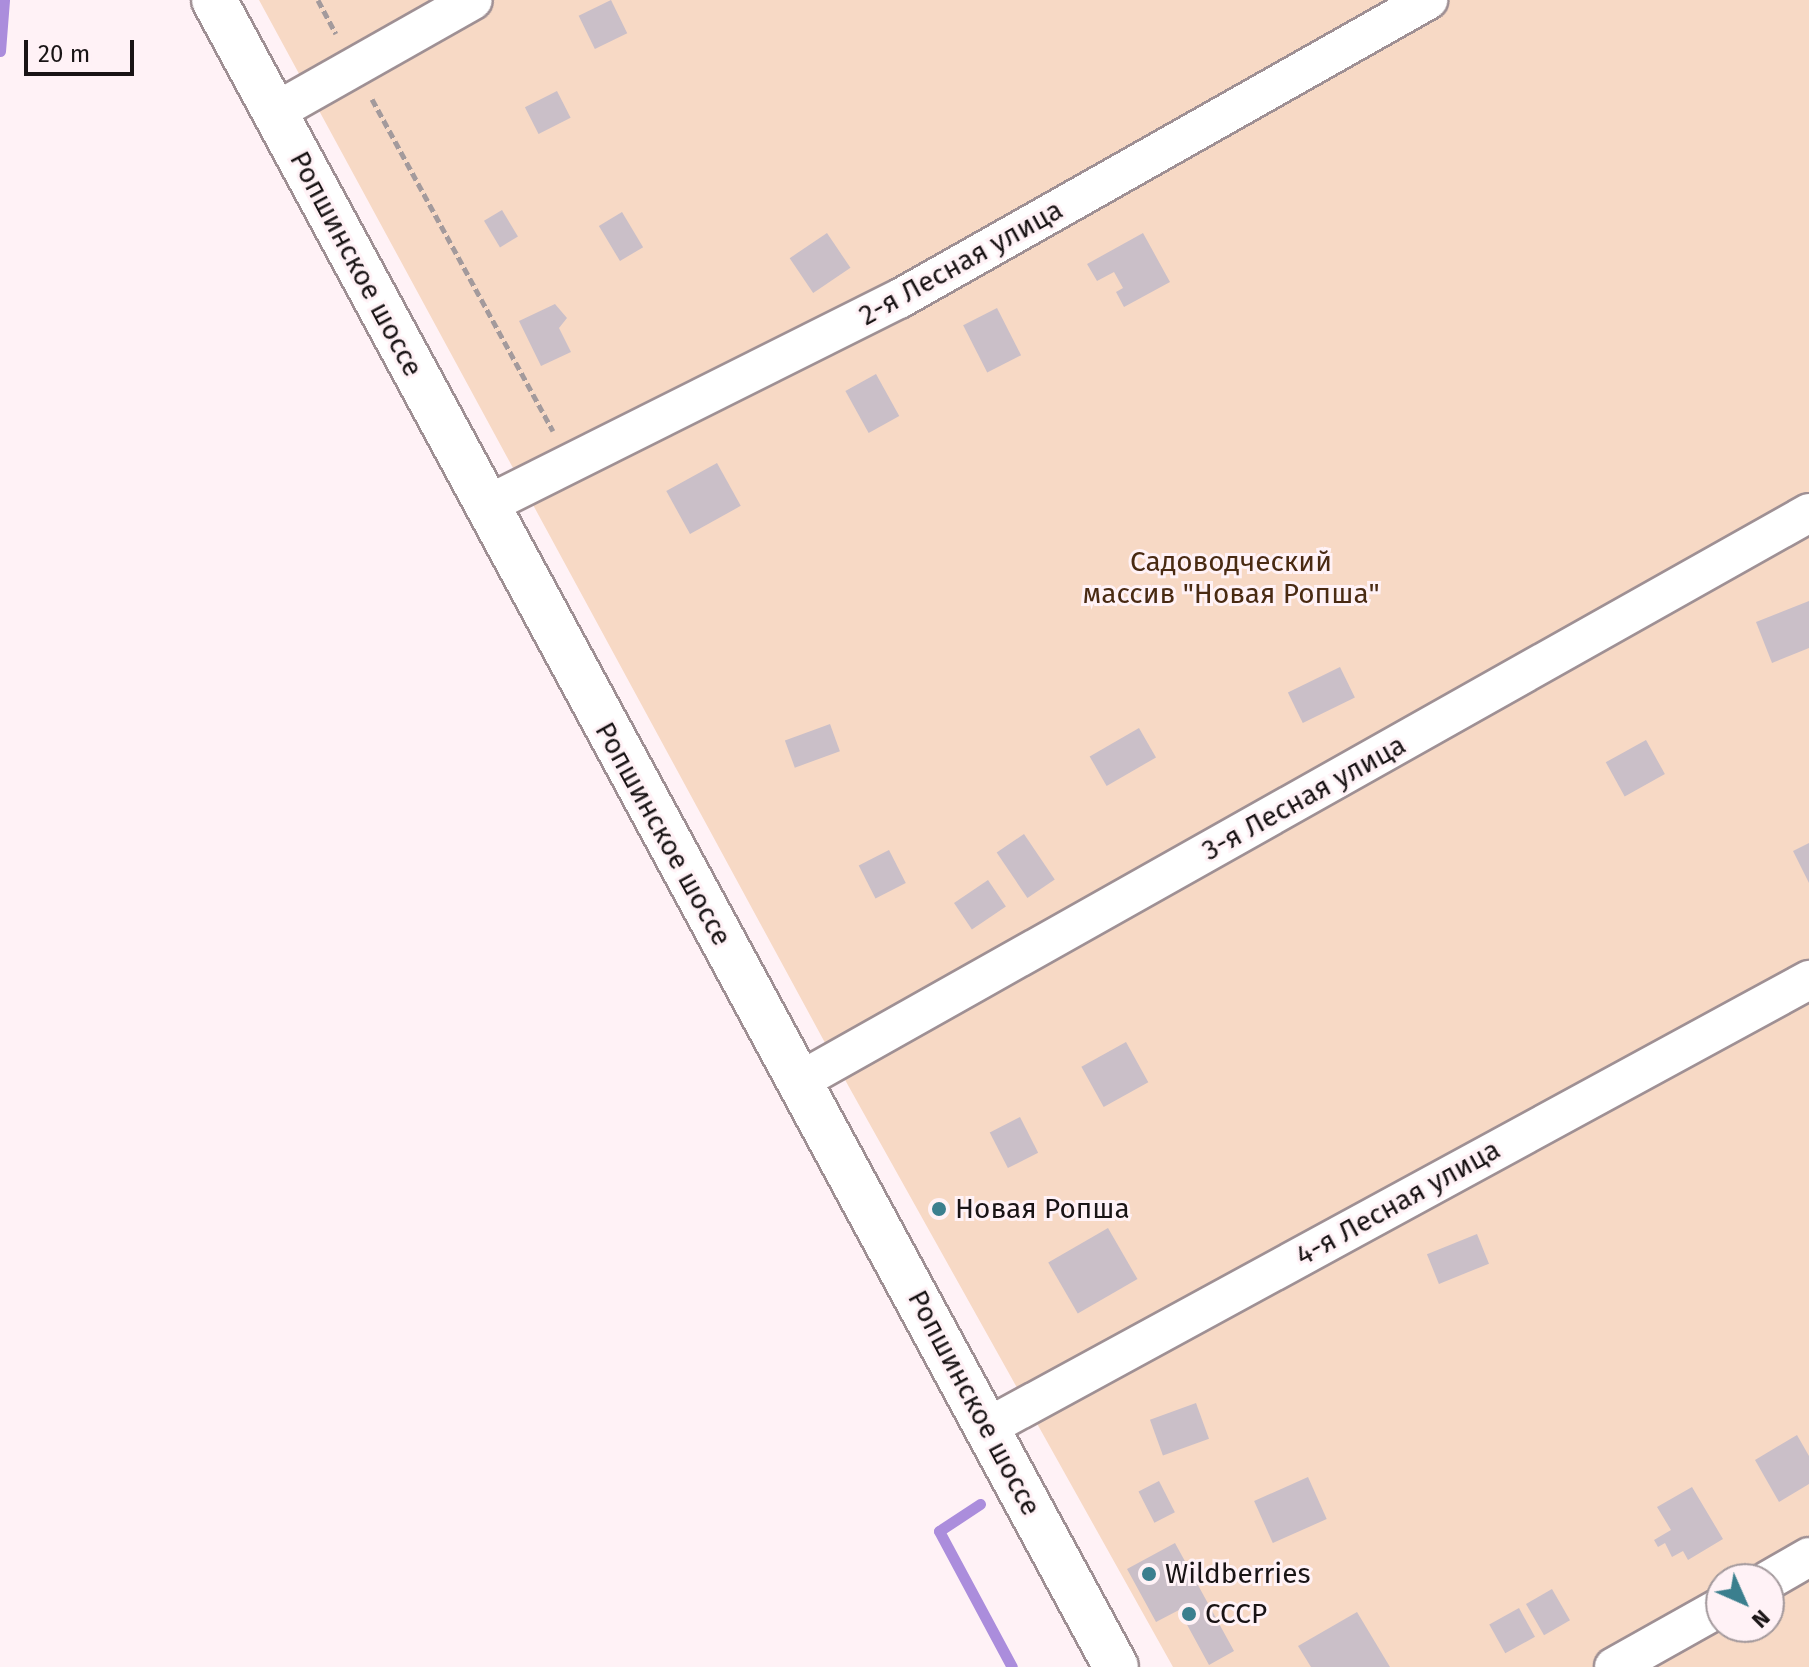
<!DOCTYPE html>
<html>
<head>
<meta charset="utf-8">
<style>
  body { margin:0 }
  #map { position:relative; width:1809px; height:1667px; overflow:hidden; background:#fff2f6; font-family:"Fira Sans",sans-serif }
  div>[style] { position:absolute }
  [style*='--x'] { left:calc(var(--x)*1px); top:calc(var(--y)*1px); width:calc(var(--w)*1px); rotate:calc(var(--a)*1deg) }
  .green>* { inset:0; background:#f7d9c5 }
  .stream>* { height:11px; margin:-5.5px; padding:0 5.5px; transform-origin:5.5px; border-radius:5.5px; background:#ab8ddc }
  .building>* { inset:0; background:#cabfc8; transform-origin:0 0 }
  .path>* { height:5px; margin-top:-2.5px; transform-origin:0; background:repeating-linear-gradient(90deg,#a39a9c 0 8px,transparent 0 12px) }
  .roads { filter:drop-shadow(2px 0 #9f9094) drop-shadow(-2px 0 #9f9094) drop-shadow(0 2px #9f9094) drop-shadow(0 -2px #9f9094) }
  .minor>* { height:38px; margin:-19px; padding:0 19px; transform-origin:19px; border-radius:19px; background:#fff }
  .major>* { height:44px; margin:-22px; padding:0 22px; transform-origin:22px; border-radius:22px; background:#fff }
  .dots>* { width:22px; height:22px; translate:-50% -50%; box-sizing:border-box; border:4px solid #fff2f6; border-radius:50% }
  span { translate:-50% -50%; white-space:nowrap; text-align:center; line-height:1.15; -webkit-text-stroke:6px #fff2f6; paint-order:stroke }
  .street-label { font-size:28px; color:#191415 }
  .park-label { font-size:28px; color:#492a12 }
  .poi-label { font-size:28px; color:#191415 }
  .left { translate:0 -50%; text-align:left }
  .north { position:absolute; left:1705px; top:1563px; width:80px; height:80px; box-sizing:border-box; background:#fff2f6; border:2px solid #a3999c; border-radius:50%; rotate:135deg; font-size:22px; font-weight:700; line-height:32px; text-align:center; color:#191415 }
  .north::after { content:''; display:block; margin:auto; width:28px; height:36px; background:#3b7f8e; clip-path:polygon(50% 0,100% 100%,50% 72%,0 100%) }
  .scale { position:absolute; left:24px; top:40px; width:110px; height:36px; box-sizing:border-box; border:4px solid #191415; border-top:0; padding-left:10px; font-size:24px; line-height:28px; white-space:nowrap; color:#191415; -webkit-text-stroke:6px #fff2f6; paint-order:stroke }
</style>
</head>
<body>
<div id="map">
  <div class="green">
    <i style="clip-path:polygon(evenodd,259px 0,1809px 0,1809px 1667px,1173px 1667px,849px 1087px,259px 0,1721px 1579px,1769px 1579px,1769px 1627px,1721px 1627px,1721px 1579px)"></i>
  </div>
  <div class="stream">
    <i style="--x:0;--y:51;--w:51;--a:-85.5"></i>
    <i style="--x:980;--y:1504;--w:49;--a:146.6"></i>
    <i style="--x:939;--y:1531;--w:154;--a:61.8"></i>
  </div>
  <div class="building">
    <i style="left:611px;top:0;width:37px;height:36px;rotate:64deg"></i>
    <i style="left:557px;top:91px;width:30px;height:36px;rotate:63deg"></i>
    <i style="left:502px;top:210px;width:31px;height:21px;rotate:59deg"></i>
    <i style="left:622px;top:212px;width:41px;height:27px;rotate:59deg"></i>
    <i style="left:827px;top:233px;width:42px;height:45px;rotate:56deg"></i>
    <i style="clip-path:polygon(1143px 233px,1170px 282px,1124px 307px,1116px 292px,1123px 288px,1114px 272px,1097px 281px,1087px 264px)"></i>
    <i style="clip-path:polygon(555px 304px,567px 318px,559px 328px,571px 352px,541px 366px,519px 321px)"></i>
    <i style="left:997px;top:308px;width:53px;height:38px;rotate:63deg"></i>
    <i style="left:876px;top:374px;width:48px;height:35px;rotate:61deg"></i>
    <i style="left:717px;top:463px;width:49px;height:58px;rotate:61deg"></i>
    <i style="clip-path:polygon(1809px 601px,1809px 648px,1772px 663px,1756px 622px)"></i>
    <i style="left:1340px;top:667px;width:34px;height:58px;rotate:64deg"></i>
    <i style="left:830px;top:724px;width:29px;height:48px;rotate:70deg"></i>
    <i style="left:1139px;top:728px;width:34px;height:57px;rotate:60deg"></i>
    <i style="left:1646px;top:740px;width:39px;height:46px;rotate:61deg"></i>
    <i style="left:1024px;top:834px;width:55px;height:33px;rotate:56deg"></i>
    <i style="clip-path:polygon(1809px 843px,1809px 883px,1793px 851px)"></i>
    <i style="left:889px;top:850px;width:37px;height:34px;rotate:63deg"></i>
    <i style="left:988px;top:880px;width:32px;height:41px;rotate:56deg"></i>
    <i style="left:1126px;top:1042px;width:46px;height:51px;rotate:61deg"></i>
    <i style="left:1020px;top:1117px;width:40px;height:34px;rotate:63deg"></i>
    <i style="left:1108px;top:1228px;width:59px;height:69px;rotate:60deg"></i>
    <i style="left:1477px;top:1234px;width:32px;height:54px;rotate:68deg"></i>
    <i style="left:1196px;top:1403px;width:38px;height:49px;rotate:70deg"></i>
    <i style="clip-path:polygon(1797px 1435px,1809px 1456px,1809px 1484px,1779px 1502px,1755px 1460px)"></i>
    <i style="left:1308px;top:1477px;width:46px;height:59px;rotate:66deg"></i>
    <i style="left:1159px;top:1481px;width:35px;height:23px;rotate:63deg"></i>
    <i style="clip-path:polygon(1692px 1487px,1723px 1539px,1688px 1560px,1683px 1551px,1672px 1557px,1665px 1543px,1658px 1547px,1654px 1540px,1671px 1530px,1657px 1507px)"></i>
    <i style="clip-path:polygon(1175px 1543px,1234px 1651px,1209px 1665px,1179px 1610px,1156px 1622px,1127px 1569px)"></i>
    <i style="left:1552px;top:1589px;width:36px;height:30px;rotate:60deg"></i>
    <i style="left:1519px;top:1608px;width:33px;height:34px;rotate:61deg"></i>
    <i style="clip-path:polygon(1357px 1612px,1390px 1667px,1311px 1667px,1298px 1646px)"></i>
  </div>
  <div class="path">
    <i style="--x:318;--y:0;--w:38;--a:62"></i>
    <i style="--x:372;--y:99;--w:378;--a:61.4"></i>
  </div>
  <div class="roads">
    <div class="minor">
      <i style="--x:275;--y:112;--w:227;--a:-29.5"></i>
      <i style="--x:485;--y:506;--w:463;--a:-26.6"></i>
      <i style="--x:899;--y:299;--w:608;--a:-29.48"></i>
      <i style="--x:798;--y:1082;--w:1160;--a:-29.37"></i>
      <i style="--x:988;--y:1427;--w:935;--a:-28.57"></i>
      <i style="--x:1769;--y:1580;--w:46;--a:-29.9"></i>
      <i style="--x:1614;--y:1667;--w:123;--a:-29.3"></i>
    </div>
    <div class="major">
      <i style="--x:214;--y:0;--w:1895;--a:61.58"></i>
    </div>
  </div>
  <div class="dots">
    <i style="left:939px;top:1209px;background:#3b7f8e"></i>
    <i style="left:1149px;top:1574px;background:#3b7f8e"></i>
    <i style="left:1189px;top:1614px;background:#3b7f8e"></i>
  </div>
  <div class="street-label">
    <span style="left:961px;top:263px;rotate:-29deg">2-я Лесная улица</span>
    <span style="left:356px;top:264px;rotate:62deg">Ропшинское шоссе</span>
    <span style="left:1304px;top:798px;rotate:-29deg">3-я Лесная улица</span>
    <span style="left:663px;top:834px;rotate:61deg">Ропшинское шоссе</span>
    <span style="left:1398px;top:1203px;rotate:-29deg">4-я Лесная улица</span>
    <span style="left:974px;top:1403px;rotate:62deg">Ропшинское шоссе</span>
  </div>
  <div class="park-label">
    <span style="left:1231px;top:578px">Садоводческий<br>массив "Новая Ропша"</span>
  </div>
  <div class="poi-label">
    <span class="left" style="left:955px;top:1209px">Новая Ропша</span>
    <span class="left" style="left:1165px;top:1574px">Wildberries</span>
    <span class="left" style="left:1205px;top:1614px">СССР</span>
  </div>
  <div class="north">N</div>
  <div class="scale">20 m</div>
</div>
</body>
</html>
